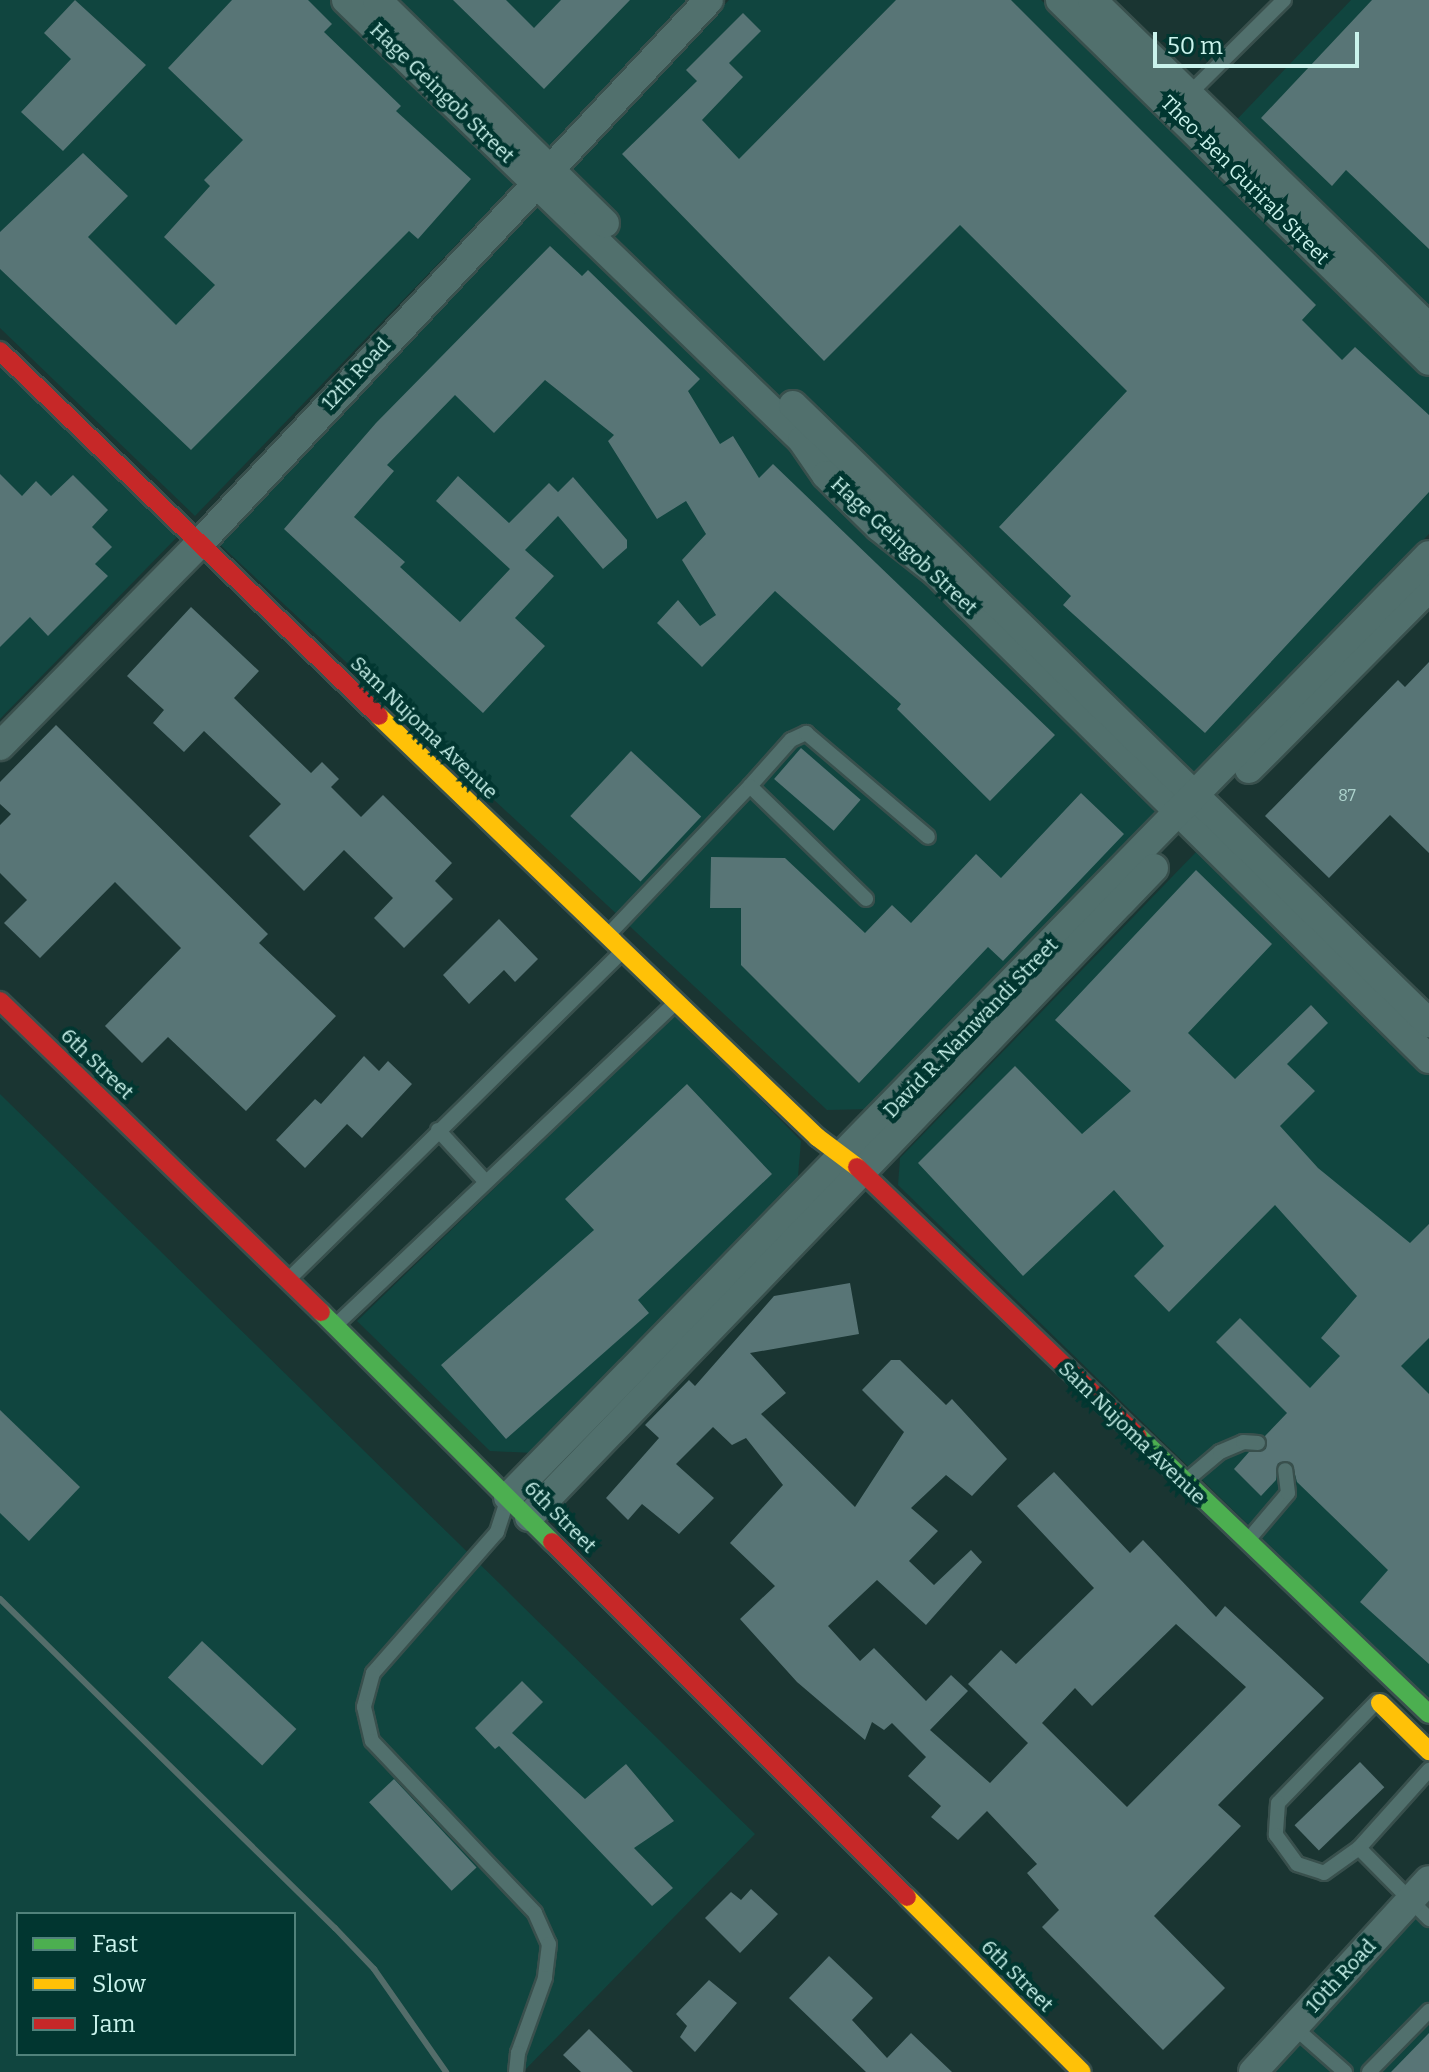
<!DOCTYPE html>
<html>
<head>
<meta charset="utf-8">
<style>
  body { margin:0 }
  #map { position:relative; width:1429px; height:2072px; overflow:hidden; background:#1a3532; font-family:Bitter,serif }
  div>[style] { position:absolute }
  [style*='--x'] { left:calc(var(--x)*1px); top:calc(var(--y)*1px); width:calc(var(--w)*1px); rotate:calc(var(--a)*1deg) }
  .built>* { inset:0; background:#10453f }
  .building>* { inset:0; background:#587576; transform-origin:0 0 }
  .roads { filter:drop-shadow(2px 0 #39504d) drop-shadow(-2px 0 #39504d) drop-shadow(0 2px #39504d) drop-shadow(0 -2px #39504d) }
  .lane>* { height:14px; margin:-7px; padding:0 7px; transform-origin:7px; border-radius:7px; background:#51706d }
  .street>* { height:28px; margin:-14px; padding:0 14px; transform-origin:14px; border-radius:14px; background:#51706d }
  .fast>* { height:18px; margin:-9px; padding:0 9px; transform-origin:9px; border-radius:9px; background:#4caf50 }
  .slow>* { height:18px; margin:-9px; padding:0 9px; transform-origin:9px; border-radius:9px; background:#ffc107 }
  .jam>* { height:18px; margin:-9px; padding:0 9px; transform-origin:9px; border-radius:9px; background:#c62828 }
  .rail>* { height:6px; margin:-3px; padding:0 3px; transform-origin:3px; border-radius:3px; background:#546d6a }
  span { translate:-50% -50%; white-space:nowrap; text-align:center; line-height:1.15; -webkit-text-stroke:8px #013630; paint-order:stroke }
  .number-label { font-size:16px; color:#aed4ce }
  .number-label span { -webkit-text-stroke-width:0 }
  .street-label { font-size:20px; color:#caf3ec }
  .legend { position:absolute; left:16px; top:1912px; width:280px; height:144px; box-sizing:border-box; background:#013630; border:2px solid #51827b; margin:0; padding:10px 14px; list-style:none; font-size:24px; color:#caf3ec }
  .legend li { display:flex; align-items:center; gap:16px; height:40px }
  .legend b { width:40px; border:2px solid #51827b }
  .scale { position:absolute; left:1153px; top:32px; width:206px; height:36px; box-sizing:border-box; border:4px solid #caf3ec; border-top:0; padding-left:10px; font-size:24px; line-height:28px; white-space:nowrap; color:#caf3ec; -webkit-text-stroke:6px #013630; paint-order:stroke }
</style>
</head>
<body>
<div id="map">
  <div class="built">
    <i style="clip-path:polygon(0 0,692px 0,195px 516px,0 328px)"></i>
    <i style="clip-path:polygon(729px 0,1041px 0,1203px 155px,1351px 0,1429px 0,1429px 534px,873px 1109px,827px 1110px,214px 539px)"></i>
    <i style="clip-path:polygon(0 366px,178px 536px,0 719px)"></i>
    <i style="clip-path:polygon(1198px 850px,1429px 1072px,1429px 1700px,898px 1185px,900px 1158px)"></i>
    <i style="clip-path:polygon(676px 1013px,801px 1141px,797px 1188px,533px 1453px,490px 1451px,357px 1321px)"></i>
    <i style="clip-path:polygon(evenodd,0 1094px,755px 1834px,523px 2072px,0 2072px,0 1094px,18px 1914px,294px 1914px,294px 2054px,18px 2054px,18px 1914px)"></i>
    <i style="clip-path:polygon(1429px 1899px,1429px 2072px,1271px 2072px)"></i>
  </div>
  <div class="building">
    <i style="clip-path:polygon(75px 0,146px 65px,63px 151px,21px 112px,71px 59px,44px 33px)"></i>
    <i style="clip-path:polygon(232px 0,308px 0,332px 24px,324px 32px,401px 106px,396px 111px,471px 179px,418px 239px,409px 231px,191px 450px,0 269px,0 232px,83px 153px,128px 196px,88px 237px,176px 325px,215px 285px,164px 237px,210px 186px,204px 180px,243px 140px,168px 68px)"></i>
    <i style="clip-path:polygon(453px 0,506px 0,534px 28px,561px 0,630px 0,544px 89px)"></i>
    <i style="clip-path:polygon(896px 0,1011px 0,1316px 305px,1302px 320px,1342px 360px,1355px 347px,1429px 415px,1429px 492px,1205px 733px,1063px 605px,1071px 596px,999px 527px,1127px 391px,960px 225px,824px 361px,622px 154px,697px 81px,686px 70px,743px 13px,761px 31px,729px 63px,743px 77px,702px 120px,739px 159px)"></i>
    <i style="clip-path:polygon(1372px 0,1429px 0,1429px 249px,1346px 170px,1332px 186px,1261px 118px)"></i>
    <i style="clip-path:polygon(550px 246px,582px 276px,588px 270px,700px 379px,688px 391px,720px 444px,733px 436px,759px 478px,773px 464px,1055px 735px,990px 801px,897px 709px,901px 704px,775px 591px,702px 667px,657px 623px,678px 600px,700px 626px,716px 615px,682px 560px,706px 534px,686px 501px,657px 519px,608px 441px,614px 435px,545px 380px,494px 433px,455px 395px,387px 465px,394px 471px,354px 517px,405px 562px,400px 567px,460px 622px,510px 569px,436px 501px,458px 476px,509px 523px,549px 483px,558px 492px,573px 477px,627px 540px,627px 548px,603px 569px,558px 516px,525px 550px,554px 576px,515px 618px,545px 646px,483px 713px,284px 529px,376px 423px)"></i>
    <i style="clip-path:polygon(0 474px,22px 496px,36px 481px,51px 496px,73px 475px,108px 510px,92px 527px,112px 547px,95px 564px,108px 576px,48px 636px,30px 617px,0 647px)"></i>
    <i style="clip-path:polygon(191px 607px,259px 671px,234px 698px,311px 773px,322px 762px,339px 779px,331px 787px,361px 817px,383px 795px,452px 863px,435px 881px,453px 899px,404px 948px,374px 918px,393px 898px,344px 850px,304px 891px,249px 836px,281px 804px,204px 731px,184px 752px,153px 723px,164px 710px,127px 676px)"></i>
    <i style="clip-path:polygon(1429px 662px,1429px 853px,1390px 815px,1329px 878px,1265px 816px,1398px 680px,1405px 687px)"></i>
    <i style="clip-path:polygon(56px 725px,268px 934px,259px 943px,336px 1016px,246px 1111px,168px 1037px,142px 1063px,105px 1026px,181px 948px,115px 882px,40px 958px,4px 923px,27px 900px,0 873px,0 825px,11px 814px,0 804px,0 782px)"></i>
    <i style="left:801px;top:748px;width:79px;height:41px;rotate:41deg"></i>
    <i style="left:631px;top:751px;width:96px;height:89px;rotate:43deg"></i>
    <i style="clip-path:polygon(1081px 793px,1124px 834px,1003px 961px,988px 947px,859px 1083px,741px 965px,741px 908px,710px 908px,711px 857px,785px 858px,865px 933px,892px 905px,911px 923px,976px 854px,1001px 878px)"></i>
    <i style="clip-path:polygon(1196px 870px,1272px 944px,1188px 1033px,1235px 1079px,1311px 1005px,1328px 1023px,1287px 1064px,1315px 1091px,1280px 1126px,1318px 1168px,1410px 1243px,1429px 1224px,1429px 1338px,1401px 1366px,1429px 1394px,1429px 1664px,1360px 1602px,1388px 1570px,1297px 1482px,1292px 1463px,1278px 1463px,1276px 1480px,1261px 1496px,1234px 1469px,1249px 1452px,1266px 1449px,1265px 1436px,1287px 1413px,1216px 1342px,1240px 1318px,1310px 1388px,1340px 1356px,1321px 1338px,1357px 1296px,1275px 1205px,1169px 1312px,1134px 1276px,1164px 1246px,1114px 1190px,1023px 1276px,918px 1163px,1015px 1066px,1082px 1134px,1131px 1091px,1055px 1020px)"></i>
    <i style="clip-path:polygon(499px 919px,538px 959px,515px 982px,504px 970px,469px 1004px,443px 975px)"></i>
    <i style="clip-path:polygon(364px 1056px,379px 1071px,388px 1061px,412px 1084px,362px 1138px,347px 1124px,305px 1168px,276px 1140px,315px 1099px,321px 1104px)"></i>
    <i style="clip-path:polygon(687px 1084px,772px 1174px,638px 1300px,649px 1313px,506px 1439px,441px 1365px,594px 1230px,565px 1199px)"></i>
    <i style="clip-path:polygon(evenodd,850px 1283px,859px 1334px,750px 1353px,786px 1393px,761px 1414px,855px 1507px,904px 1432px,862px 1390px,891px 1360px,900px 1360px,946px 1405px,952px 1399px,1007px 1459px,972px 1496px,946px 1475px,911px 1508px,938px 1531px,909px 1561px,934px 1585px,971px 1550px,982px 1562px,926px 1625px,877px 1580px,828px 1626px,860px 1661px,874px 1648px,926px 1701px,951px 1675px,968px 1691px,930px 1730px,990px 1783px,1028px 1743px,968px 1684px,1001px 1650px,1016px 1664px,1094px 1588px,1017px 1506px,1054px 1472px,1130px 1553px,1143px 1540px,1216px 1617px,1225px 1606px,1324px 1698px,1218px 1805px,1241px 1826px,1154px 1916px,1225px 1988px,1163px 2050px,1042px 1927px,1059px 1910px,1027px 1873px,1037px 1864px,987px 1811px,958px 1840px,931px 1817px,941px 1806px,908px 1776px,926px 1757px,892px 1723px,884px 1730px,872px 1722px,865px 1740px,797px 1682px,740px 1619px,775px 1586px,730px 1543px,783px 1485px,746px 1438px,732px 1445px,713px 1427px,676px 1464px,714px 1498px,679px 1534px,642px 1504px,628px 1520px,606px 1498px,659px 1438px,645px 1425px,689px 1380px,695px 1386px,774px 1296px,850px 1283px,1176px 1624px,1246px 1687px,1127px 1807px,1042px 1723px,1075px 1688px,1092px 1706px,1176px 1624px)"></i>
    <i style="clip-path:polygon(0 1410px,80px 1487px,29px 1541px,0 1513px)"></i>
    <i style="left:202px;top:1641px;width:129px;height:50px;rotate:43deg"></i>
    <i style="clip-path:polygon(522px 1681px,543px 1702px,512px 1733px,585px 1799px,626px 1764px,674px 1821px,634px 1848px,673px 1888px,652px 1906px,499px 1746px,495px 1749px,475px 1728px)"></i>
    <i style="left:1360px;top:1762px;width:35px;height:91px;rotate:46deg"></i>
    <i style="left:394px;top:1779px;width:121px;height:34px;rotate:47deg"></i>
    <i style="clip-path:polygon(751px 1889px,778px 1914px,740px 1953px,705px 1918px,731px 1892px,741px 1900px)"></i>
    <i style="clip-path:polygon(829px 1956px,873px 1998px,852px 2020px,887px 2058px,911px 2033px,952px 2072px,866px 2072px,789px 1998px)"></i>
    <i style="clip-path:polygon(709px 1980px,737px 2003px,695px 2052px,680px 2037px,687px 2026px,676px 2014px)"></i>
    <i style="clip-path:polygon(589px 2029px,633px 2072px,581px 2072px,563px 2055px)"></i>
    <i style="clip-path:polygon(1429px 2033px,1429px 2072px,1391px 2072px)"></i>
  </div>
  <div class="roads">
    <div class="lane">
      <i style="--x:1188;--y:95;--w:135;--a:-44.7"></i>
      <i style="--x:750;--y:786;--w:62;--a:-48.3"></i>
      <i style="--x:791;--y:740;--w:17;--a:-25"></i>
      <i style="--x:806;--y:733;--w:160;--a:40.4"></i>
      <i style="--x:609;--y:934;--w:204;--a:-46.4"></i>
      <i style="--x:750;--y:786;--w:162;--a:44.2"></i>
      <i style="--x:438;--y:1130;--w:69;--a:47.3"></i>
      <i style="--x:291;--y:1277;--w:464;--a:-44.5"></i>
      <i style="--x:338;--y:1323;--w:463;--a:-43.5"></i>
      <i style="--x:1188;--y:1479;--w:42;--a:-40.2"></i>
      <i style="--x:1220;--y:1452;--w:25;--a:-23"></i>
      <i style="--x:1243;--y:1442;--w:15;--a:4"></i>
      <i style="--x:507;--y:1501;--w:33;--a:108"></i>
      <i style="--x:497;--y:1532;--w:188;--a:131.3"></i>
      <i style="--x:373;--y:1673;--w:35;--a:105"></i>
      <i style="--x:364;--y:1707;--w:35;--a:77"></i>
      <i style="--x:372;--y:1741;--w:237;--a:46.5"></i>
      <i style="--x:535;--y:1913;--w:34;--a:66"></i>
      <i style="--x:549;--y:1944;--w:34;--a:97"></i>
      <i style="--x:545;--y:1978;--w:80;--a:109.8"></i>
      <i style="--x:518;--y:2053;--w:19;--a:96"></i>
      <i style="--x:1249;--y:1539;--w:60;--a:-49.7"></i>
      <i style="--x:1288;--y:1493;--w:23;--a:-97"></i>
      <i style="--x:1377;--y:1701;--w:142;--a:134.1"></i>
      <i style="--x:1278;--y:1803;--w:32;--a:94"></i>
      <i style="--x:1276;--y:1835;--w:36;--a:54"></i>
      <i style="--x:1297;--y:1864;--w:28;--a:18"></i>
      <i style="--x:1324;--y:1873;--w:43;--a:-35.5"></i>
      <i style="--x:1359;--y:1848;--w:105;--a:-48.1"></i>
      <i style="--x:1359;--y:1848;--w:100;--a:45.4"></i>
      <i style="--x:1294;--y:2027;--w:68;--a:41.4"></i>
      <i style="--x:1369;--y:2072;--w:86;--a:-45.5"></i>
    </div>
    <div class="street">
      <i style="--x:346;--y:0;--w:634;--a:43.98"></i>
      <i style="--x:802;--y:440;--w:42;--a:55.6"></i>
      <i style="--x:826;--y:475;--w:74;--a:44.5"></i>
      <i style="--x:879;--y:527;--w:73;--a:38.3"></i>
      <i style="--x:936;--y:572;--w:693;--a:44.65"></i>
      <i style="--x:377;--y:0;--w:319;--a:44.4"></i>
      <i style="--x:1060;--y:0;--w:516;--a:44.37"></i>
      <i style="--x:1092;--y:0;--w:470;--a:44.2"></i>
      <i style="--x:793;--y:405;--w:887;--a:44.18"></i>
      <i style="--x:0;--y:746;--w:285;--a:-45.4"></i>
      <i style="--x:200;--y:543;--w:744;--a:-46.85"></i>
      <i style="--x:1249;--y:769;--w:255;--a:-45.2"></i>
      <i style="--x:508;--y:1497;--w:1317;--a:-45.65"></i>
      <i style="--x:529;--y:1517;--w:901;--a:-46.08"></i>
      <i style="--x:1253;--y:2072;--w:260;--a:-47.5"></i>
    </div>
    <div class="fast">
      <i style="--x:321;--y:1312;--w:326;--a:44.9"></i>
      <i style="--x:1138;--y:1436;--w:402;--a:43.7"></i>
    </div>
    <div class="slow">
      <i style="--x:379;--y:716;--w:608;--a:43.87"></i>
      <i style="--x:817;--y:1137;--w:50;--a:36.9"></i>
      <i style="--x:1380;--y:1703;--w:69;--a:44.4"></i>
      <i style="--x:907;--y:1897;--w:247;--a:45"></i>
    </div>
    <div class="jam">
      <i style="--x:0;--y:351;--w:526;--a:43.92"></i>
      <i style="--x:0;--y:1001;--w:447;--a:44.1"></i>
      <i style="--x:857;--y:1167;--w:389;--a:43.8"></i>
      <i style="--x:552;--y:1542;--w:502;--a:45"></i>
    </div>
  </div>
  <div class="rail">
    <i style="--x:0;--y:1599;--w:470;--a:44.5"></i>
    <i style="--x:335;--y:1928;--w:57;--a:46.4"></i>
    <i style="--x:374;--y:1969;--w:126;--a:55"></i>
  </div>
  <div class="number-label">
    <span style="left:1347px;top:796px">87</span>
  </div>
  <div class="street-label">
    <span style="left:442px;top:93px;rotate:44deg">Hage Geingob Street</span>
    <span style="left:1245px;top:180px;rotate:45deg">Theo-Ben Gurirab Street</span>
    <span style="left:356px;top:374px;rotate:-47deg">12th Road</span>
    <span style="left:904px;top:546px;rotate:43deg">Hage Geingob Street</span>
    <span style="left:424px;top:728px;rotate:44deg">Sam Nujoma Avenue</span>
    <span style="left:971px;top:1028px;rotate:-46deg">David R. Namwandi Street</span>
    <span style="left:97px;top:1064px;rotate:44deg">6th Street</span>
    <span style="left:1132px;top:1433px;rotate:44deg">Sam Nujoma Avenue</span>
    <span style="left:560px;top:1517px;rotate:45deg">6th Street</span>
    <span style="left:1017px;top:1976px;rotate:45deg">6th Street</span>
    <span style="left:1341px;top:1976px;rotate:-47deg">10th Road</span>
  </div>
  <ul class="legend">
  <li><b style="height:10px;background:#4caf50"></b>Fast</li>
  <li><b style="height:10px;background:#ffc107"></b>Slow</li>
  <li><b style="height:10px;background:#c62828"></b>Jam</li>
  </ul>
  <div class="scale">50 m</div>
</div>
</body>
</html>
